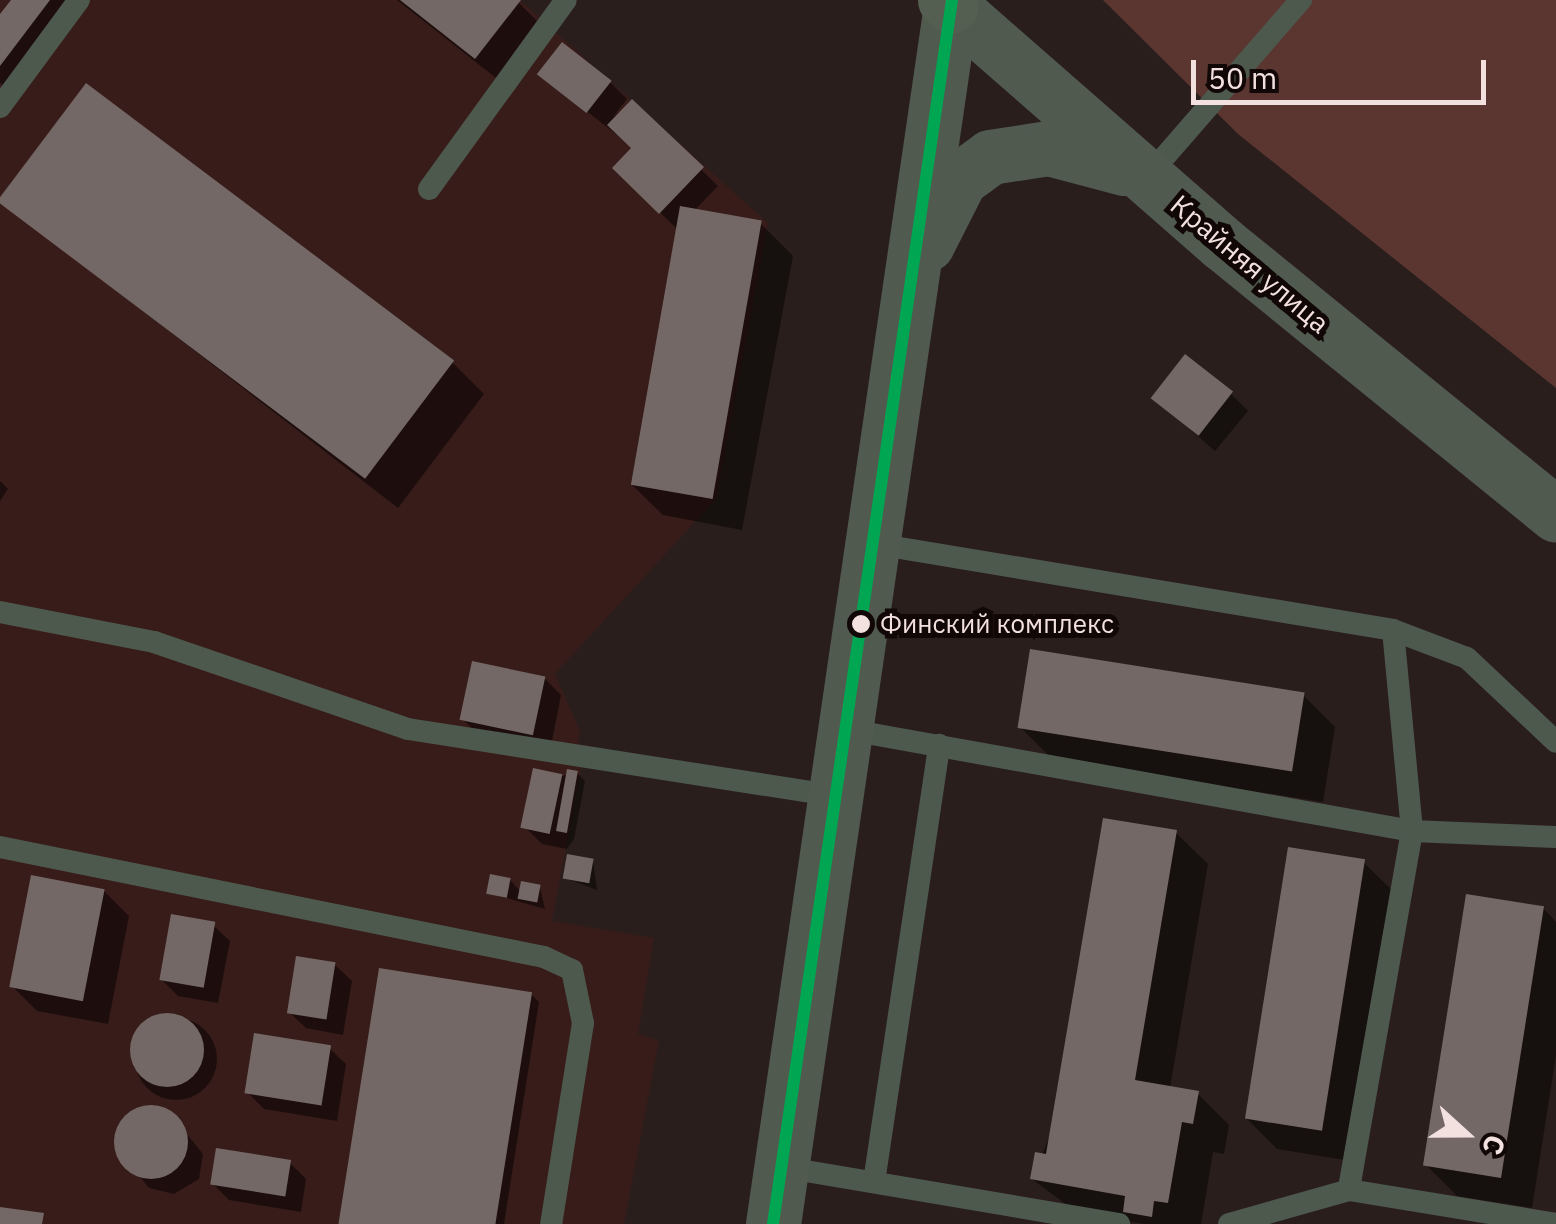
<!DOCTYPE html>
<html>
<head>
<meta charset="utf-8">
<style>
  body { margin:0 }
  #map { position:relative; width:1556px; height:1224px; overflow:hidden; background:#2a1e1c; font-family:"IBM Plex Sans",sans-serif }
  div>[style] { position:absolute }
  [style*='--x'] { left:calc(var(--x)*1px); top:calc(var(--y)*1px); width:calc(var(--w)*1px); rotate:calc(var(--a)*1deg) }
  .built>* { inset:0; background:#371c19 }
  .green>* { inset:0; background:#5b3631 }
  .shadow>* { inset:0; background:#0007 }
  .round { border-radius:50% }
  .building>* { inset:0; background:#746866; transform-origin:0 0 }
  .lane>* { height:22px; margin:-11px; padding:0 11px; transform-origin:11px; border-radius:11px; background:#4e594e }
  .secondary>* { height:55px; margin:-27.5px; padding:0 27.5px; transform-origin:27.5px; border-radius:27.5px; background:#505a4f }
  .highway>* { height:55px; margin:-27.5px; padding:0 27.5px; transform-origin:27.5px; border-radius:27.5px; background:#545f52 }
  .bus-1>* { height:12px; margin:-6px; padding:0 6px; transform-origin:6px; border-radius:6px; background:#00a651 }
  .dots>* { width:28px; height:28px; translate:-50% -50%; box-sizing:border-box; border:5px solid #110706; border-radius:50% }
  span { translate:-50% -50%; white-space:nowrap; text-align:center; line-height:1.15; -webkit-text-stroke:10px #110706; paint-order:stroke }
  .bus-label { font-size:26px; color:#f2e1df }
  .left { translate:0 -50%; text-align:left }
  .street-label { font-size:28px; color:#f2e1df }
  .north { position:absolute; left:1416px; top:1084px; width:100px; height:100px; -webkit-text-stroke:8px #110706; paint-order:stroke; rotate:111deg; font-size:28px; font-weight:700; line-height:40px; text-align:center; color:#f2e1df }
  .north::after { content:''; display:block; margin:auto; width:35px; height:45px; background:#f2e1df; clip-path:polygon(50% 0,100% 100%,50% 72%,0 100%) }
  .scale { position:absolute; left:1191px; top:60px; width:295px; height:45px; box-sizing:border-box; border:5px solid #f2e1df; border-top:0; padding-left:12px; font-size:30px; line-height:35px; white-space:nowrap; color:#f2e1df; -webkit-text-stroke:8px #110706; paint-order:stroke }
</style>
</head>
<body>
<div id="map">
  <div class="built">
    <i style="clip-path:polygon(0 0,520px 0,768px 223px,716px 499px,555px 674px,580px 731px,574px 766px,581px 767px,552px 921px,654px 938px,638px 1034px,659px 1040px,624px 1224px,0 1224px)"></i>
  </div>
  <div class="green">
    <i style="clip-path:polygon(1103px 0,1556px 0,1556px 388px,1238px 134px)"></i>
  </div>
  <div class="shadow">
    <i style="clip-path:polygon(14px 0,79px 0,10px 90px,0 83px,0 18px)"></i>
    <i style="clip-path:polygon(397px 0,516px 0,543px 27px,501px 82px)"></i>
    <i style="clip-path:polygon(540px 75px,610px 82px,627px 99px,613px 117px,632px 102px,718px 186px,694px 211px,761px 224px,793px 256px,742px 530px,663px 515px,631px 484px,678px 230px,615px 168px,634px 148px)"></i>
    <i style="clip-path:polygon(1px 201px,452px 362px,484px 394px,398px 508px)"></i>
    <i style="clip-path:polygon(1231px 394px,1248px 411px,1215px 451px,1154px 398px)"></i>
    <i style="clip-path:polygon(0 481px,8px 489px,0 501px)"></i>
    <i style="clip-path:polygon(544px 678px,561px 695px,550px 751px,480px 736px,463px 720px)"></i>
    <i style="clip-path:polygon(1303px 695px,1335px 727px,1323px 802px,1052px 759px,1020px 727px)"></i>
    <i style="clip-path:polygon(577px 773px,585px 781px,574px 839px,567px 849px,542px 844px,525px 827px,561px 776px)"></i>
    <i style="clip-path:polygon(1176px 833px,1208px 864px,1170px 1088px,1197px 1093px,1229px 1125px,1224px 1154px,1213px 1152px,1201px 1224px,1144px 1224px,1076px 1212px,1032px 1179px)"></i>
    <i style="clip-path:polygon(593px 861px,597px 890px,565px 878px)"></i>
    <i style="clip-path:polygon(1363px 862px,1395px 893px,1351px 1161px,1277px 1149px,1245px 1117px)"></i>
    <i style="clip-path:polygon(510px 880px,521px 892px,540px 887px,545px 909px,489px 893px)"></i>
    <i style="clip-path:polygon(104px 891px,129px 916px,108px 1024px,37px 1011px,12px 986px)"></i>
    <i style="clip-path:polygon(1543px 908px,1556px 922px,1556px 1055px,1532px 1208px,1457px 1196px,1425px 1164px)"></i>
    <i style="clip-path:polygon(213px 925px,230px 941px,218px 1003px,178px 996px,161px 979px)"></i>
    <i style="clip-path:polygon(335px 965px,352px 981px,343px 1035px,306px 1028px,289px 1012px)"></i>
    <i style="clip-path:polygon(531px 994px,539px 1002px,504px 1224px,342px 1224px)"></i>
    <i class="round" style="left:135px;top:1018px;width:82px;height:82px"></i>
    <i style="clip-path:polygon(329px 1048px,346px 1064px,337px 1121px,264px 1109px,247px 1092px)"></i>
    <i style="clip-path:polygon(144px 1107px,169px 1112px,203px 1154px,199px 1179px,174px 1194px,149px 1188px,117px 1149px,123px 1121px)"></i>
    <i style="clip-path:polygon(290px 1163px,306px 1179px,301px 1212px,229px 1200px,212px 1183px)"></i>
  </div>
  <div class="building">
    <i style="clip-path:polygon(11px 0,50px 0,0 66px,0 14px)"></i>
    <i style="clip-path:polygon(400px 0,521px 0,475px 59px)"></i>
    <i style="left:562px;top:42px;width:63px;height:41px;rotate:38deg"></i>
    <i style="left:86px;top:83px;width:461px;height:148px;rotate:37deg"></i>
    <i style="clip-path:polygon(632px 99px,704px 167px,659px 214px,612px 168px,631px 148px,607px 125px)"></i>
    <i style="left:680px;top:206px;width:83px;height:283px;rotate:10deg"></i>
    <i style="left:1185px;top:354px;width:61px;height:56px;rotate:38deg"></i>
    <i style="left:1030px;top:649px;width:278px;height:80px;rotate:9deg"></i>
    <i style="left:472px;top:661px;width:75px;height:60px;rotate:12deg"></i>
    <i style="left:533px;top:768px;width:30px;height:61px;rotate:12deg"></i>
    <i style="left:567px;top:769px;width:11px;height:63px;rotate:10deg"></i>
    <i style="clip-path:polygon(1103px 818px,1177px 830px,1135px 1080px,1199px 1091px,1193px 1124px,1182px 1122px,1168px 1203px,1154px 1201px,1152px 1217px,1123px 1212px,1125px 1196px,1030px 1179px,1035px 1152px,1046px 1154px)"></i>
    <i style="left:1288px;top:847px;width:78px;height:275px;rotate:9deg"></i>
    <i style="left:567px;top:854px;width:27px;height:25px;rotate:10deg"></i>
    <i style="left:490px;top:874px;width:21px;height:20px;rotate:11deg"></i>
    <i style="left:31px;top:875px;width:75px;height:114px;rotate:11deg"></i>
    <i style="left:521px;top:881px;width:20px;height:18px;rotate:11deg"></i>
    <i style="left:1466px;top:894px;width:79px;height:275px;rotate:9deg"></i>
    <i style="left:171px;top:914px;width:45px;height:67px;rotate:10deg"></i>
    <i style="left:296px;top:956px;width:40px;height:58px;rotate:9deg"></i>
    <i style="left:379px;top:968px;width:155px;height:259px;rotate:9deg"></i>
    <i class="round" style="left:130px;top:1013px;width:74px;height:74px"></i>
    <i style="left:254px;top:1033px;width:78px;height:61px;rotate:9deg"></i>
    <i class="round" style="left:114px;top:1105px;width:74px;height:74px"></i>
    <i style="left:216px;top:1148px;width:76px;height:37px;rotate:9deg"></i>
    <i style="clip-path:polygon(0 1207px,44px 1213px,42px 1224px,0 1224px)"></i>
  </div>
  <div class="lane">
    <i style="--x:0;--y:107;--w:133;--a:-53.6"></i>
    <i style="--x:1147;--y:177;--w:235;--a:-49"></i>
    <i style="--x:429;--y:189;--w:233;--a:-54.1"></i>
    <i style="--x:870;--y:543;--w:530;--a:9.44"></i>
    <i style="--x:1393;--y:630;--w:202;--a:84.6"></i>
    <i style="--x:1412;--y:831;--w:364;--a:100"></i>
    <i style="--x:0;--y:612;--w:157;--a:11"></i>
    <i style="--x:154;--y:642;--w:268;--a:18.9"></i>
    <i style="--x:408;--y:729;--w:428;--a:8.9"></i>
    <i style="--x:1393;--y:630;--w:79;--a:20.7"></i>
    <i style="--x:1467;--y:658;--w:122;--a:43.3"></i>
    <i style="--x:844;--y:729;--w:577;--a:10.18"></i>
    <i style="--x:1412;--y:831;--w:144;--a:2.4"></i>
    <i style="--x:0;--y:847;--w:555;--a:11.43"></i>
    <i style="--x:544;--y:957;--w:31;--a:25"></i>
    <i style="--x:572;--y:970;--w:54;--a:78.3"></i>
    <i style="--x:583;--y:1023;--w:204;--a:99"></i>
    <i style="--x:782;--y:1167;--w:342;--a:9.6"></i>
    <i style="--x:874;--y:1182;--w:442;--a:-81.5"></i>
    <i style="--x:1229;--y:1224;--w:125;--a:-15.8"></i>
    <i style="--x:1349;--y:1190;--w:210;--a:9.3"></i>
  </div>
  <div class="secondary">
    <i style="--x:951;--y:6;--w:361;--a:41.2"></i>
    <i style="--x:1223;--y:244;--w:429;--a:39.1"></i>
    <i style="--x:927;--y:244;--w:73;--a:-63.1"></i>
    <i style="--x:960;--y:179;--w:37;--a:-36"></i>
    <i style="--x:990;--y:157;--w:59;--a:-8.8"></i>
    <i style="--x:1048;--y:148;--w:79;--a:14.7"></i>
    <i style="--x:773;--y:1224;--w:1231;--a:-81.69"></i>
  </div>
  <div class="highway">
    <i style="--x:945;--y:0;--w:8;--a:45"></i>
  </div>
  <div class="bus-1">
    <i style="--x:773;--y:1224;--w:1237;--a:-81.68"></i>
  </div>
  <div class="dots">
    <i style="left:861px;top:624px;background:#f2e1df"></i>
  </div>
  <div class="bus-label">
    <span class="left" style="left:880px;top:624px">Финский комплекс</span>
  </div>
  <div class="street-label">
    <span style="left:1250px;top:264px;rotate:40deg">Крайняя улица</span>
  </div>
  <div class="north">С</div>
  <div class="scale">50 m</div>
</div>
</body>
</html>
